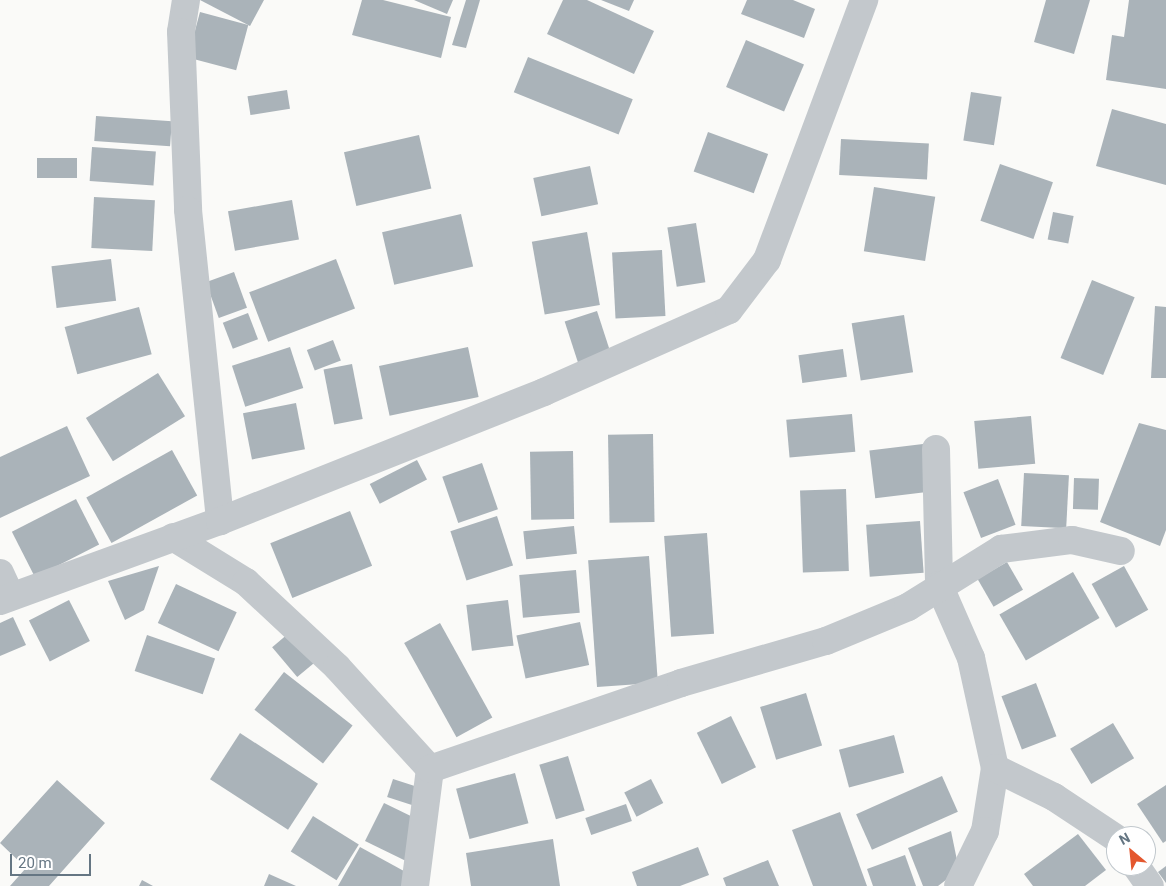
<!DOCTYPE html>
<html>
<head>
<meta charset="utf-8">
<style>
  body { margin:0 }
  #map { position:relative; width:1166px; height:886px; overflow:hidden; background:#fafaf8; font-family:Roboto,sans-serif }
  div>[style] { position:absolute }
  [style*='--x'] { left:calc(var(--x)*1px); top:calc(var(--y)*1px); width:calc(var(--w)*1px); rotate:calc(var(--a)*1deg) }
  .building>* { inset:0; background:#aab3b9; transform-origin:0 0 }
  .minor>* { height:28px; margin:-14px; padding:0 14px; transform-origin:14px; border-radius:14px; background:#c3c8cc }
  span { translate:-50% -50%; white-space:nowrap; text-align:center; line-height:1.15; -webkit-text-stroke:5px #fff; paint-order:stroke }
  .north { position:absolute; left:1106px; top:826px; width:50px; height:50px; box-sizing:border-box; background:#fff; border:1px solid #c1c8cd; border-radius:50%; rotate:332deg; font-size:14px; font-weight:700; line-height:20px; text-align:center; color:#657683 }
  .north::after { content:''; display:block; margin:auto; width:18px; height:22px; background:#e4572e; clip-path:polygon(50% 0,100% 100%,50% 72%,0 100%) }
  .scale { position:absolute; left:10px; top:854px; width:81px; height:22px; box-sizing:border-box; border:2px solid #657683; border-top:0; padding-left:6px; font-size:15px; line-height:18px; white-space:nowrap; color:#657683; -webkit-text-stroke:4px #fff; paint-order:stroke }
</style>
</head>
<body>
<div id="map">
  <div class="building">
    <i style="clip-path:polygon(200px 0,264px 0,250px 26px)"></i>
    <i style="clip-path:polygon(362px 0,383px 0,451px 17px,441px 58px,352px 35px)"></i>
    <i style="clip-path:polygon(414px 0,453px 0,447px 14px)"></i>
    <i style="clip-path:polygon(466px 0,480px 0,466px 48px,452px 45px)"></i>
    <i style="clip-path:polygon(563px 0,587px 0,654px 31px,634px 74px,547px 34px)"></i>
    <i style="clip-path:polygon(601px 0,634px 0,629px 11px)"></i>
    <i style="clip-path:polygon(747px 0,793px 0,815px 9px,804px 38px,741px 14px)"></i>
    <i style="clip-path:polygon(1046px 0,1090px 0,1074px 54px,1034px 42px)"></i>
    <i style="clip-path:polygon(1129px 0,1166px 0,1166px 89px,1106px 80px,1112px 35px,1124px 37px)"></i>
    <i style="left:200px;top:12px;width:50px;height:47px;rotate:15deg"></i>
    <i style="left:746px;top:40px;width:63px;height:51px;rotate:23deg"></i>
    <i style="left:528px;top:57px;width:113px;height:38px;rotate:22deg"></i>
    <i style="left:287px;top:90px;width:19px;height:40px;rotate:81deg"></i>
    <i style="left:971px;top:92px;width:31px;height:49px;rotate:9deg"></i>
    <i style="clip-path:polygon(1112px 109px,1166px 124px,1166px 185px,1096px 166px)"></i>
    <i style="left:96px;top:116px;width:76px;height:25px;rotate:4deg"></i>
    <i style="left:708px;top:132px;width:64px;height:42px;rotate:20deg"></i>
    <i style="left:419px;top:135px;width:55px;height:77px;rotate:77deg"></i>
    <i style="left:841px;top:139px;width:88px;height:36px;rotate:3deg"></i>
    <i style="left:92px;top:147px;width:64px;height:34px;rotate:4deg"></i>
    <i style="left:77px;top:158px;width:20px;height:40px;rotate:90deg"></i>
    <i style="left:1000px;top:164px;width:56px;height:60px;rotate:19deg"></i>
    <i style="left:590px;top:166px;width:39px;height:58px;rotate:78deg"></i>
    <i style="left:874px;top:187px;width:62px;height:65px;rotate:9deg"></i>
    <i style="left:94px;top:197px;width:61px;height:51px;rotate:3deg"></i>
    <i style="left:292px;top:200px;width:40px;height:65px;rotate:80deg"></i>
    <i style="left:1053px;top:212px;width:21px;height:28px;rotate:11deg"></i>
    <i style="left:461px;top:214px;width:54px;height:81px;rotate:77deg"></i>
    <i style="left:696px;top:223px;width:60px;height:29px;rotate:81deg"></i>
    <i style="left:587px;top:232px;width:74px;height:56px;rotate:80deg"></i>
    <i style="left:662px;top:250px;width:66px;height:50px;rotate:87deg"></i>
    <i style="left:111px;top:259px;width:42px;height:60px;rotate:83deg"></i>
    <i style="left:336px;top:259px;width:53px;height:93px;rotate:69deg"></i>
    <i style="left:234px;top:272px;width:38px;height:30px;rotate:70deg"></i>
    <i style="left:1092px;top:280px;width:46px;height:84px;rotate:22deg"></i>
    <i style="clip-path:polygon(1155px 306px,1166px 307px,1166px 378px,1151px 378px)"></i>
    <i style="left:139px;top:307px;width:49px;height:77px;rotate:75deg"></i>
    <i style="left:597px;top:311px;width:46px;height:34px;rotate:72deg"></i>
    <i style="left:248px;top:313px;width:28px;height:27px;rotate:69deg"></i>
    <i style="left:904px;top:315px;width:58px;height:53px;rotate:81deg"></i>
    <i style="left:333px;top:340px;width:22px;height:28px;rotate:69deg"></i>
    <i style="left:290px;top:347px;width:43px;height:61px;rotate:72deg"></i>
    <i style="left:468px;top:347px;width:51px;height:91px;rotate:78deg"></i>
    <i style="left:843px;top:349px;width:28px;height:45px;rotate:82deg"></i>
    <i style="left:352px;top:364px;width:56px;height:29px;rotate:79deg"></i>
    <i style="left:158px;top:373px;width:51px;height:85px;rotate:58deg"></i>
    <i style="left:296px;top:403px;width:47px;height:54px;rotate:79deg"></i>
    <i style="left:852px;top:414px;width:38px;height:66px;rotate:85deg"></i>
    <i style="left:1031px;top:416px;width:48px;height:57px;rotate:85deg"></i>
    <i style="clip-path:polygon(1139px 423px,1166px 430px,1166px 530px,1160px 546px,1100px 522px)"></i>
    <i style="clip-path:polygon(67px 426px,90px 476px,0 518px,0 457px)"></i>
    <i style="left:653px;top:434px;width:88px;height:45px;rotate:89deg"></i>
    <i style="left:923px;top:444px;width:48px;height:54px;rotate:83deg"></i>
    <i style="left:172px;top:450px;width:52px;height:98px;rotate:61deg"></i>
    <i style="left:573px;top:451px;width:68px;height:43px;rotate:89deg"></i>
    <i style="left:417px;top:460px;width:22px;height:53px;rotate:63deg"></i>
    <i style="left:482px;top:463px;width:49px;height:42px;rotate:71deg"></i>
    <i style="left:1024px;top:473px;width:45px;height:53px;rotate:3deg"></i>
    <i style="left:1074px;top:478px;width:25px;height:31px;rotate:2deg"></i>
    <i style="left:998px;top:479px;width:49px;height:37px;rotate:69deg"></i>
    <i style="left:846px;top:489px;width:82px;height:46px;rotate:88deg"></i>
    <i style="left:76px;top:499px;width:51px;height:72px;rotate:63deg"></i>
    <i style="left:350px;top:511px;width:59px;height:86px;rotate:68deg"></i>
    <i style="left:497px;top:516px;width:52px;height:49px;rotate:72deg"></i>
    <i style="left:920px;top:521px;width:52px;height:54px;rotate:86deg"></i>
    <i style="left:574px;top:526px;width:28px;height:51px;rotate:84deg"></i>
    <i style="left:707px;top:533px;width:101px;height:43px;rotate:86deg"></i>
    <i style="left:649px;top:556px;width:127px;height:61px;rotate:86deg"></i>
    <i style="left:1007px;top:562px;width:32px;height:34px;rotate:60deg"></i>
    <i style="clip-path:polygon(159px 566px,144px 610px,125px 620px,108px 581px)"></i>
    <i style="left:1124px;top:566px;width:50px;height:37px;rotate:61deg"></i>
    <i style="left:576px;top:570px;width:43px;height:57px;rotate:85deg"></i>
    <i style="left:1073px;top:572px;width:53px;height:85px;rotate:60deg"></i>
    <i style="left:176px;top:584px;width:67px;height:43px;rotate:25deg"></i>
    <i style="left:69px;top:600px;width:46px;height:45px;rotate:63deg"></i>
    <i style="left:508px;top:600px;width:46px;height:42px;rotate:83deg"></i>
    <i style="clip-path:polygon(13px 617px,26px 645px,0 656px,0 623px)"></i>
    <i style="left:580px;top:622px;width:44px;height:65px;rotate:78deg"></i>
    <i style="left:440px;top:623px;width:108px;height:41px;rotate:61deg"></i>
    <i style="left:289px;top:633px;width:39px;height:22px;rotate:50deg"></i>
    <i style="left:147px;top:635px;width:72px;height:38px;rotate:19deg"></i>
    <i style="left:284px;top:672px;width:87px;height:48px;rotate:38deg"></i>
    <i style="left:1036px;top:683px;width:57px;height:37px;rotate:69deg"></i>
    <i style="left:806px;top:693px;width:55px;height:48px;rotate:73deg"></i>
    <i style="left:731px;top:716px;width:57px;height:38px;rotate:64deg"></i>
    <i style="left:1113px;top:723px;width:41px;height:50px;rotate:59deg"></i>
    <i style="left:240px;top:733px;width:93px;height:55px;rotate:33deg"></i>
    <i style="left:894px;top:735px;width:39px;height:57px;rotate:75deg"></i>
    <i style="left:568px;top:756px;width:57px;height:30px;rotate:73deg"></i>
    <i style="left:515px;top:773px;width:52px;height:61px;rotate:75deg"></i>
    <i style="left:942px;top:776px;width:39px;height:94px;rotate:66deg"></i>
    <i style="left:393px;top:779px;width:26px;height:19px;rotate:18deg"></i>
    <i style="left:651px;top:779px;width:27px;height:30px;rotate:63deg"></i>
    <i style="clip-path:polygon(57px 780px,105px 823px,49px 886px,10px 886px,26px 868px,0 843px)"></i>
    <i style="clip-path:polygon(1166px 785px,1166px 841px,1163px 843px,1137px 804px)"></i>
    <i style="clip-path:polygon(384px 803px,419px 820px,406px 861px,365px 841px)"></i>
    <i style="left:626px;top:804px;width:18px;height:43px;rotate:71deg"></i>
    <i style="clip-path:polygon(840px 812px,867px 886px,813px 886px,792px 830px)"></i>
    <i style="left:313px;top:816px;width:54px;height:42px;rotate:32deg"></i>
    <i style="clip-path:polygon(951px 831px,959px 870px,938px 886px,923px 886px,908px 848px)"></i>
    <i style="clip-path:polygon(1078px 834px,1106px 870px,1085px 886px,1033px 886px,1024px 874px)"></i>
    <i style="clip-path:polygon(553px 839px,560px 886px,471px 886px,466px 853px)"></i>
    <i style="clip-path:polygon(360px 847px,413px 876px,409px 886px,338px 886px)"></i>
    <i style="clip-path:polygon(698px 847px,709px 875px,680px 886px,637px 886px,632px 872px)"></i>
    <i style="clip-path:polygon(905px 855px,916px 886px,873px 886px,867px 869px)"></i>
    <i style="clip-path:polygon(768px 860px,779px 886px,726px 886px,723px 878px)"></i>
    <i style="clip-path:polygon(1166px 866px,1166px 883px,1158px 872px)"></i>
    <i style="clip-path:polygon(269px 874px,296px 886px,264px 886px)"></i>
    <i style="clip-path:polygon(142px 880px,153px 886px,139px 886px)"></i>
  </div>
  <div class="minor">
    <i style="--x:186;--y:0;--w:32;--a:99"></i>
    <i style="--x:181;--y:32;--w:178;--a:87.7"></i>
    <i style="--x:188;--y:210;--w:313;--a:84.1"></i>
    <i style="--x:936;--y:449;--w:136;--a:88.7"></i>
    <i style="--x:939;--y:585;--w:80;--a:66.3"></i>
    <i style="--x:971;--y:658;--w:113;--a:77.7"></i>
    <i style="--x:995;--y:768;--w:64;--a:99"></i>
    <i style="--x:985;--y:831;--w:61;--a:116.1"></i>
    <i style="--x:173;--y:537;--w:86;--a:31.7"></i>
    <i style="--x:246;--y:582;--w:125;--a:43"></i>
    <i style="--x:337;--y:667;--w:138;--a:47.6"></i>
    <i style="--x:430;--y:769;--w:118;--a:97.3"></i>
    <i style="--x:0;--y:573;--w:26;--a:65"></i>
    <i style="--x:0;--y:601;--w:234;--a:-20"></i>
    <i style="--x:220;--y:521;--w:349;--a:-21.7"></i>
    <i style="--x:544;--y:392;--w:202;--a:-23.9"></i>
    <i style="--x:729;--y:310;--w:63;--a:-52.8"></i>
    <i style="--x:767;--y:260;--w:278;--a:-69.5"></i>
    <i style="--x:995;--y:768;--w:66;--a:26.2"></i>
    <i style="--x:1054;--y:797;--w:74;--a:33.5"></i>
    <i style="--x:430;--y:769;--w:265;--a:-18.9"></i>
    <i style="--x:681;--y:683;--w:151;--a:-16.2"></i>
    <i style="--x:826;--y:641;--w:89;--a:-22.5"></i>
    <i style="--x:908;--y:607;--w:110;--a:-31.9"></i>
    <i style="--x:1001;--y:549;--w:72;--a:-7.2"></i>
    <i style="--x:1072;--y:540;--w:50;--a:12.7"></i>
    <i style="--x:1136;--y:866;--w:24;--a:55"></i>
  </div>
  <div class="north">N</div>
  <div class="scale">20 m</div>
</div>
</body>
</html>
